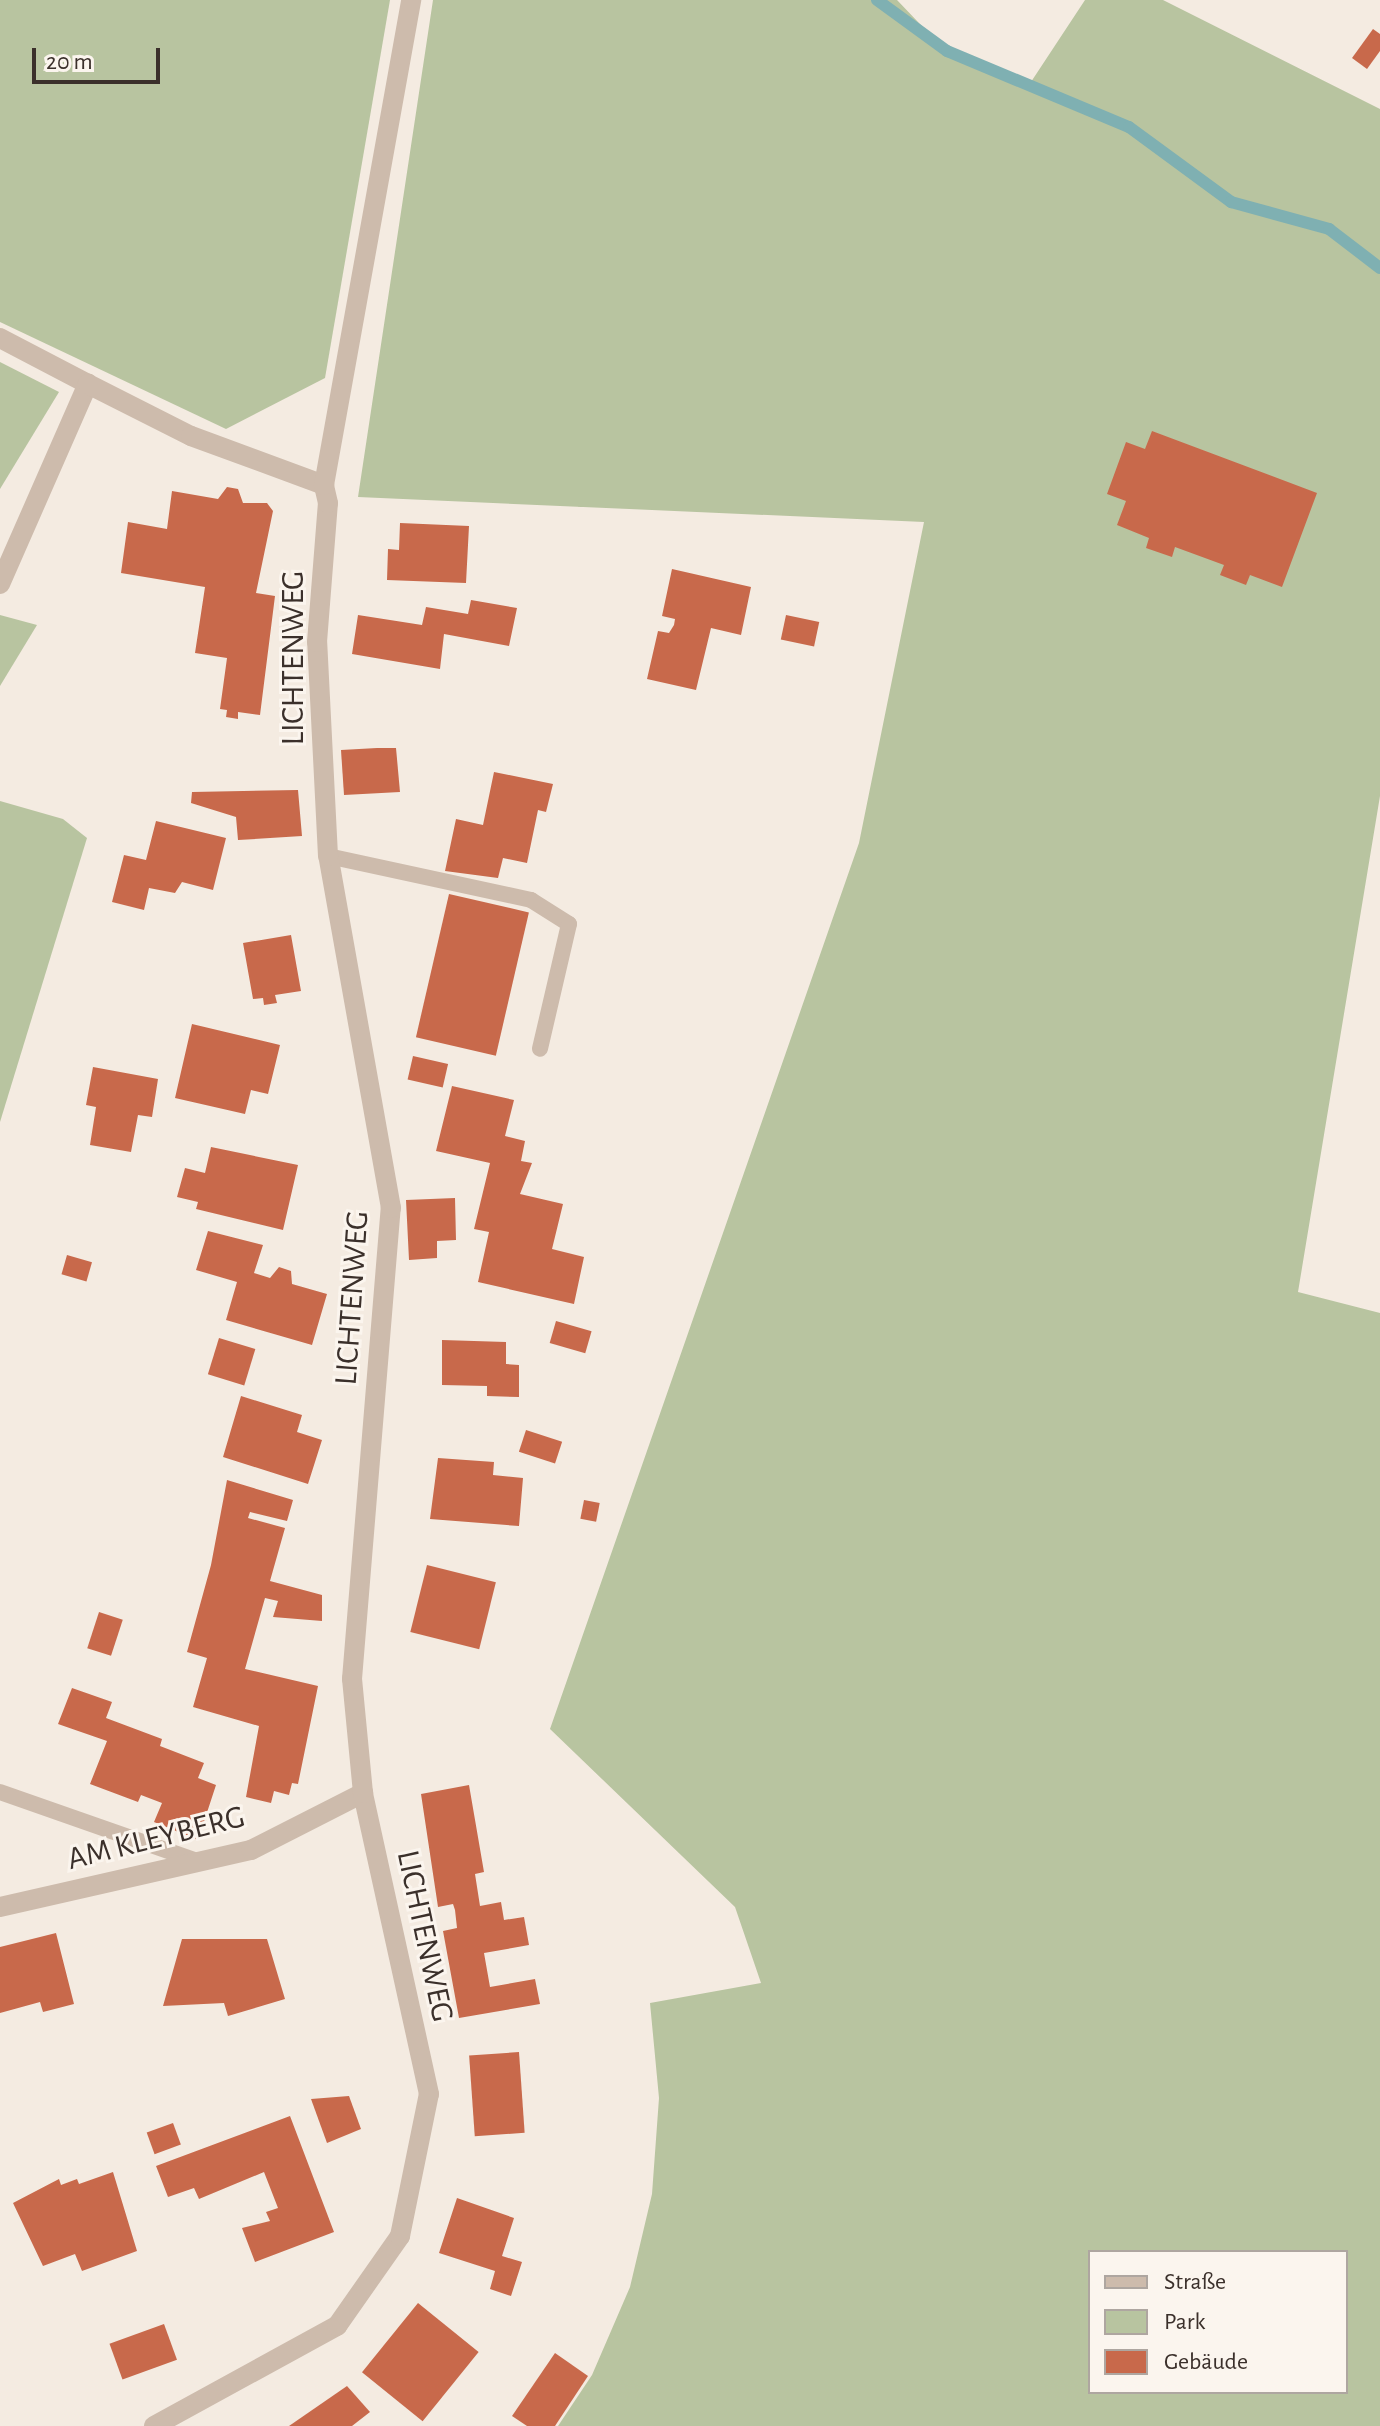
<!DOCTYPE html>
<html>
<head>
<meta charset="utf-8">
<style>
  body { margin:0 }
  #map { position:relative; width:1380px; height:2426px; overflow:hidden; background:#f4ebe1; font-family:"Alegreya Sans",sans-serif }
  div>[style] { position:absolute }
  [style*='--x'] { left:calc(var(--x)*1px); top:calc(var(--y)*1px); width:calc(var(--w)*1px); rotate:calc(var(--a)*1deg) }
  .green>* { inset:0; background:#b8c4a0 }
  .stream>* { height:12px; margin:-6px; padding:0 6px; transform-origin:6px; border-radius:6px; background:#7fb0b2 }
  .building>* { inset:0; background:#c8694b; transform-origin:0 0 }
  .service>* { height:16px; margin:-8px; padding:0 8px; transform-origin:8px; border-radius:8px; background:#cdbbac }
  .minor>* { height:20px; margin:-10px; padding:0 10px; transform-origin:10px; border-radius:10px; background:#cdbbac }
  span { translate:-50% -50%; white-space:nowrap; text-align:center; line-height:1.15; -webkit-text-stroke:6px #fbf5ee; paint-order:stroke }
  .street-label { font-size:32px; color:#3b302b }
  .legend { position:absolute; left:1088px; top:2250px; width:260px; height:144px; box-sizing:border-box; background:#fbf5ee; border:2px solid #aea6a0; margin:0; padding:10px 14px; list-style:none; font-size:24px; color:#3b302b }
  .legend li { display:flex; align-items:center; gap:16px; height:40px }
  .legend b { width:40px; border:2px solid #aea6a0 }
  .scale { position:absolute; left:32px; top:48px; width:128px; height:36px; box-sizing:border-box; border:4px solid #3b302b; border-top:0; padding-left:10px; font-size:24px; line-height:28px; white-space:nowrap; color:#3b302b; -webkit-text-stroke:6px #fbf5ee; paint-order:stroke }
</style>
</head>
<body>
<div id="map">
  <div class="green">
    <i style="clip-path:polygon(0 0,390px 0,325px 378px,226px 429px,0 322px)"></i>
    <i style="clip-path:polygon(evenodd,433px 0,897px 0,939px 44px,1027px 88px,1085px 0,1163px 0,1380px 109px,1380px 796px,1298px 1292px,1380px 1313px,1380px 2426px,558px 2426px,592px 2375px,630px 2287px,652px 2194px,659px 2098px,650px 2003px,761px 1983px,735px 1907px,550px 1729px,859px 843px,924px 522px,358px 497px,433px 0,1090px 2252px,1346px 2252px,1346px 2392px,1090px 2392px,1090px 2252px)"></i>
    <i style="clip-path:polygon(0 362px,59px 392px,0 489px)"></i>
    <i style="clip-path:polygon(0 615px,37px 625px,0 686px)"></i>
    <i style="clip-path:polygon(0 801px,63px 819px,87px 838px,0 1122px)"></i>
  </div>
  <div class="stream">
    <i style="--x:877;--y:0;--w:87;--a:36.1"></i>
    <i style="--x:947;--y:51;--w:197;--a:22.7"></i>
    <i style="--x:1129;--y:127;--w:127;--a:36.3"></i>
    <i style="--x:1231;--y:202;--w:102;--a:15.4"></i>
    <i style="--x:1329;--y:229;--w:64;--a:37.4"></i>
  </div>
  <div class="building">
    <i style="clip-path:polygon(1373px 29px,1380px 34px,1380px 51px,1367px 69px,1352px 58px)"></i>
    <i style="clip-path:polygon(1152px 431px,1317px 493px,1282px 587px,1250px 575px,1246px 585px,1220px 575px,1224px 565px,1175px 547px,1172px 557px,1146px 548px,1149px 538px,1117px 525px,1126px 501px,1107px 494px,1126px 442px,1145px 449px)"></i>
    <i style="clip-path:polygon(227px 487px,238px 489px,243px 503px,267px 503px,273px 511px,256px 593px,275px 596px,260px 715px,238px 712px,238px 719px,226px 717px,227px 710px,220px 709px,227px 658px,195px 653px,205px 587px,121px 573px,128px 522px,167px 529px,172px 491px,218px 499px)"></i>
    <i style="clip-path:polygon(400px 523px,469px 526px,466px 583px,387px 580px,388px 549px,399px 550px)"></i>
    <i style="clip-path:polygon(672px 569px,751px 587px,741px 635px,711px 628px,696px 690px,647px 679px,658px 631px,669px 633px,674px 625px,675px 619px,662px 616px)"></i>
    <i style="clip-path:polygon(471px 600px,517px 608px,509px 646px,444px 634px,440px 669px,352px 654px,358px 615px,422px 625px,426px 607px,468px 614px)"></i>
    <i style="left:786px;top:615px;width:34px;height:25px;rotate:12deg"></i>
    <i style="clip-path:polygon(377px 748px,396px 748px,400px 792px,344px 795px,341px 750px)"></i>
    <i style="clip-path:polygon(494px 772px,553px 784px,546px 812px,538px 810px,527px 863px,503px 858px,498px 878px,445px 871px,456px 819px,483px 825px)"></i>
    <i style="clip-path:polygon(298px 790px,302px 836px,238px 840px,236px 817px,191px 803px,192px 792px)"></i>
    <i style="clip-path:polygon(156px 821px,226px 838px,213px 890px,182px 882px,175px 893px,149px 888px,144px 910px,112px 902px,124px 855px,146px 860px)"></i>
    <i style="left:449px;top:894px;width:82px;height:147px;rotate:13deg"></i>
    <i style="clip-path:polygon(291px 935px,301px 991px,275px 995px,277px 1003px,264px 1005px,263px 998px,253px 999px,243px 943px)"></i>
    <i style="clip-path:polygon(192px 1024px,280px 1045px,268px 1094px,251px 1090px,245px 1114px,175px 1098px)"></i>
    <i style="left:413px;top:1056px;width:36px;height:24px;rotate:13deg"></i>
    <i style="clip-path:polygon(93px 1067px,158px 1079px,152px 1117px,138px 1115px,131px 1152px,90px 1145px,96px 1107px,86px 1105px)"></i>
    <i style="clip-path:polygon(452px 1086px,514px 1100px,505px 1136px,525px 1141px,521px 1161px,532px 1163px,520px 1194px,563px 1204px,552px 1249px,584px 1257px,574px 1304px,478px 1282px,489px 1232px,474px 1229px,490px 1163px,436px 1151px)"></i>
    <i style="clip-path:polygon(211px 1147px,298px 1165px,283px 1230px,196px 1209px,198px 1202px,177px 1197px,185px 1168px,205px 1173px)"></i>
    <i style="clip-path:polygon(455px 1198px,456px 1240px,437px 1241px,437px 1258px,409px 1260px,406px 1200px)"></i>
    <i style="clip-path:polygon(208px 1231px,263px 1245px,254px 1273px,270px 1278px,279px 1267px,291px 1271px,292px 1284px,327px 1294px,312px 1345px,226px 1320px,237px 1282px,196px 1270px)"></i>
    <i style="left:67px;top:1255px;width:26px;height:20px;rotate:16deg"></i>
    <i style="left:556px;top:1321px;width:37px;height:23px;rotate:16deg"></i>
    <i style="left:219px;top:1338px;width:38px;height:38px;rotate:17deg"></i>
    <i style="clip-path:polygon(442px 1340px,506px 1342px,506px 1364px,519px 1365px,519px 1397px,487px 1396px,487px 1386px,442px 1385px)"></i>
    <i style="clip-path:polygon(241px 1396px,302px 1415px,297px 1432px,322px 1440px,308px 1484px,223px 1457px)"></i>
    <i style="left:526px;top:1430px;width:38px;height:23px;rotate:18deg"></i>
    <i style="clip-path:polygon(438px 1458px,494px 1462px,493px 1475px,523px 1478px,519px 1526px,430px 1519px)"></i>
    <i style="clip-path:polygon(227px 1480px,293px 1500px,287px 1521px,250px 1512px,248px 1518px,285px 1528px,270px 1581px,322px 1595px,322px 1621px,273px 1617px,278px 1601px,265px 1598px,245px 1669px,318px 1686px,298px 1784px,292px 1783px,289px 1795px,274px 1791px,271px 1803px,246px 1797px,259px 1726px,193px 1707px,207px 1658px,187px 1652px,211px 1565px)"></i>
    <i style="left:584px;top:1500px;width:16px;height:19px;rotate:11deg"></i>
    <i style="left:427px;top:1565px;width:71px;height:69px;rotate:14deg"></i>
    <i style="left:99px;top:1612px;width:25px;height:38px;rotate:18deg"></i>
    <i style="clip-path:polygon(72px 1688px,112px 1702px,106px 1718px,162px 1739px,160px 1746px,204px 1763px,198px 1778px,216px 1785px,198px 1840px,154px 1822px,162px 1803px,141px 1795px,138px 1802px,90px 1784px,107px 1741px,58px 1724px)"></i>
    <i style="clip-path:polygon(469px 1785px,484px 1872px,475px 1874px,480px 1906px,501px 1902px,504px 1920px,524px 1917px,529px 1945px,484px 1953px,490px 1987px,535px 1979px,540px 2004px,459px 2018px,443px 1931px,457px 1928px,455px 1910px,453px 1904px,438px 1907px,421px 1794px)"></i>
    <i style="clip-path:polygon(56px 1933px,74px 2004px,43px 2012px,40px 2002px,0 2013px,0 1947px)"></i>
    <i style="clip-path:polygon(182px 1939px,267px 1939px,285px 1999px,228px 2016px,224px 2003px,163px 2006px)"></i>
    <i style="left:519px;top:2052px;width:81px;height:50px;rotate:86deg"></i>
    <i style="clip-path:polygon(349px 2096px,361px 2129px,327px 2143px,311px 2099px)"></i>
    <i style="clip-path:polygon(290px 2116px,334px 2232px,255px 2262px,242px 2228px,270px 2221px,266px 2212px,278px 2208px,264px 2172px,199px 2199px,194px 2188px,168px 2197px,156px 2166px)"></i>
    <i style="left:173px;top:2123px;width:23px;height:28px;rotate:70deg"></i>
    <i style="clip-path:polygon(113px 2172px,137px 2251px,82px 2271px,75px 2254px,43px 2266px,13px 2203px,59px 2179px,61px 2185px,77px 2179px,79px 2184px)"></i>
    <i style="clip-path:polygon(457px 2198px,514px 2218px,502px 2256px,522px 2262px,511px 2296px,490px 2289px,495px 2271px,439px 2253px)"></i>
    <i style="left:418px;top:2303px;width:78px;height:89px;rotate:39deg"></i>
    <i style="left:164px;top:2324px;width:38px;height:58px;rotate:70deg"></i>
    <i style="clip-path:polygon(555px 2353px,588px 2376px,555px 2426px,527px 2426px,512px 2416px)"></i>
    <i style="clip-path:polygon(347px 2386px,370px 2412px,352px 2426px,289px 2426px)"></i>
  </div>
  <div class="service">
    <i style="--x:328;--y:856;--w:208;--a:12.2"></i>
    <i style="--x:531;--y:900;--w:45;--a:32.3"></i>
    <i style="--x:569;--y:924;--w:128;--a:103.1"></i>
    <i style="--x:0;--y:1792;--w:206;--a:19.3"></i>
  </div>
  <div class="minor">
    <i style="--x:0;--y:338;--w:99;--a:27.6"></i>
    <i style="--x:0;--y:584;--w:219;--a:-66.3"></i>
    <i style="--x:88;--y:384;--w:115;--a:26.8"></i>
    <i style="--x:191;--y:436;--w:142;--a:20.2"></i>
    <i style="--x:0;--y:1907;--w:257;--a:-12.8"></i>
    <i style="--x:251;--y:1850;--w:126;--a:-27"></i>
    <i style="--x:154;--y:2426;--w:209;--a:-28.7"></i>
    <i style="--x:337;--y:2326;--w:110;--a:-55"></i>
    <i style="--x:400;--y:2236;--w:145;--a:-78.5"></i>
    <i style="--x:429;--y:2094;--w:308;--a:-102.4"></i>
    <i style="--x:363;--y:1793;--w:115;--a:-95.5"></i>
    <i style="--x:352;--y:1679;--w:473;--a:-85.3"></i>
    <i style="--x:391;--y:1208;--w:358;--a:-100.1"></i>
    <i style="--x:328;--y:856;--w:214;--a:-92.9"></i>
    <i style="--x:317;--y:642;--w:139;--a:-85.5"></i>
    <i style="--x:328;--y:503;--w:18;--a:-103"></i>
    <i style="--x:324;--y:485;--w:493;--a:-79.8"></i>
  </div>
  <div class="street-label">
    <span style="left:293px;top:658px;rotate:-90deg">LICHTENWEG</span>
    <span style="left:352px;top:1298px;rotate:-86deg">LICHTENWEG</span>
    <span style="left:156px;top:1838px;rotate:-14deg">AM KLEYBERG</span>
    <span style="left:425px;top:1936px;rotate:78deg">LICHTENWEG</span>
  </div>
  <ul class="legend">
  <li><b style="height:10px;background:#cdbbac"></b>Straße</li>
  <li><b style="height:22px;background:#b8c4a0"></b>Park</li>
  <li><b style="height:22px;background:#c8694b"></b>Gebäude</li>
  </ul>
  <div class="scale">20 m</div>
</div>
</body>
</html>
